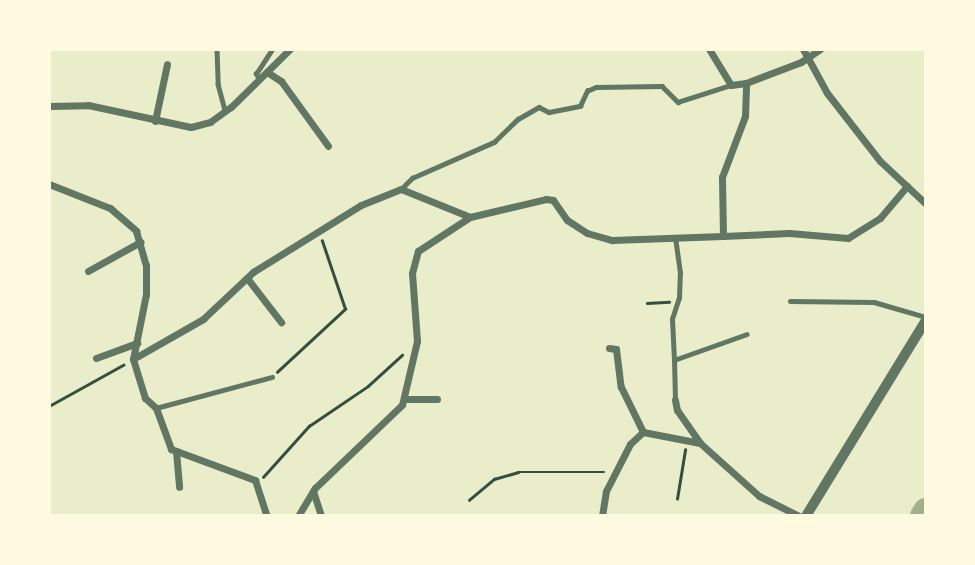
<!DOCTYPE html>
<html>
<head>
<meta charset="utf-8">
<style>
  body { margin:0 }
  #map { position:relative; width:975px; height:565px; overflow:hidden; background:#e9edc9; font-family:Commissioner,sans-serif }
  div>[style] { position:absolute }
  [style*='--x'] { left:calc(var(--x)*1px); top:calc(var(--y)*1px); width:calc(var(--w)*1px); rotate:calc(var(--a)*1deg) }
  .river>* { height:26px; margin:-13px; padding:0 13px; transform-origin:13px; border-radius:13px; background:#a3b18a }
  .path>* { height:2.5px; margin:-1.25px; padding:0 1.25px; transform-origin:1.25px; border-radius:1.25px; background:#344e41 }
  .service>* { height:4.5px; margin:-2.25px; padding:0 2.25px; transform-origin:2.25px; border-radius:2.25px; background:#617663 }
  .minor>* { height:7px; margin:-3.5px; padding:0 3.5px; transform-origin:3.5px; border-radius:3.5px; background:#617663 }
  .tertiary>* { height:10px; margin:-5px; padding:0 5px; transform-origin:5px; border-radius:5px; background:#617663 }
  span { translate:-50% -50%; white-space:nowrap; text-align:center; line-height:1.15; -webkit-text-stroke:7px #fefae0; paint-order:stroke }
  .frame { position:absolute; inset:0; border:51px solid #fefae0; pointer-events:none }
</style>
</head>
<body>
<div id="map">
  <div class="river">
    <i style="--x:923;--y:516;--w:6;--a:-59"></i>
  </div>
  <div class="path">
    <i style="--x:647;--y:303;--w:22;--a:-3"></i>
    <i style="--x:277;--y:372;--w:93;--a:-42.8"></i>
    <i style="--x:345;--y:309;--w:72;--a:-108.7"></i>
    <i style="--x:49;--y:406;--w:85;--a:-29"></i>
    <i style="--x:263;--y:477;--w:69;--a:-48"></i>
    <i style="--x:309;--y:426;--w:71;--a:-34.1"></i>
    <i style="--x:368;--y:386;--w:46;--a:-42.4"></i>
    <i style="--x:677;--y:499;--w:50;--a:-80.7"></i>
    <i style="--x:469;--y:500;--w:33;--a:-40"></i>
    <i style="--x:494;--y:479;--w:25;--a:-16"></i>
    <i style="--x:518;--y:472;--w:86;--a:0"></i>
  </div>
  <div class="service">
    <i style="--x:217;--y:49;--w:35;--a:88"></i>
    <i style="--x:218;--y:84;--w:28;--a:75"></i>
    <i style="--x:259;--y:79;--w:6;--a:-121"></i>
    <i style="--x:256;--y:74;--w:30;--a:-57"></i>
    <i style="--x:402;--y:188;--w:14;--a:-45"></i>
    <i style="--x:412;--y:178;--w:90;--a:-23.7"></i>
    <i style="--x:494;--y:142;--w:33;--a:-44"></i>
    <i style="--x:518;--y:119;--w:24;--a:-30"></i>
    <i style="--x:539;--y:107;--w:11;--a:27"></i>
    <i style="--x:549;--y:112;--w:32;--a:-11"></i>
    <i style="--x:580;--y:106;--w:17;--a:-65"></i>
    <i style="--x:587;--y:91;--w:10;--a:-24"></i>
    <i style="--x:596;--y:87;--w:66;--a:-0.9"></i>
    <i style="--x:662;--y:86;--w:23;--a:45"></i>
    <i style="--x:678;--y:102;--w:56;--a:-17.8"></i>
    <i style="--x:790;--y:301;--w:84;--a:0.7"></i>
    <i style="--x:874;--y:302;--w:54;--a:16.1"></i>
    <i style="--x:674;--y:360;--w:41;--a:-92.8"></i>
    <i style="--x:672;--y:319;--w:22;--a:-72"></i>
    <i style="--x:679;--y:298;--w:25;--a:-88"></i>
    <i style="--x:680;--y:273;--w:35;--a:-98"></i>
    <i style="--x:675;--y:400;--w:40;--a:-91.4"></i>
    <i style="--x:674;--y:360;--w:77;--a:-19.6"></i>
    <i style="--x:156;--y:408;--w:120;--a:-15"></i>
  </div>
  <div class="minor">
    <i style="--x:709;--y:49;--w:42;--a:58.6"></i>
    <i style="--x:731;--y:85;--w:15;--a:-8"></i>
    <i style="--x:803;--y:49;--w:50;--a:61.4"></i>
    <i style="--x:827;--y:93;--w:86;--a:52.1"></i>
    <i style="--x:880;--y:161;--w:63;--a:43.1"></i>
    <i style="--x:267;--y:72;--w:17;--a:33"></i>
    <i style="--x:281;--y:81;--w:80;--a:54.1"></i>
    <i style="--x:49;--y:106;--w:39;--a:-1"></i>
    <i style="--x:88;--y:105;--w:105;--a:12.1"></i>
    <i style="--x:191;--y:127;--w:20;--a:-15"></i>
    <i style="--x:210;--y:122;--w:26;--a:-36"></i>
    <i style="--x:231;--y:107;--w:83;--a:-44.5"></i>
    <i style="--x:155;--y:121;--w:58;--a:-78.1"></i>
    <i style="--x:49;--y:184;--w:66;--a:21.5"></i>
    <i style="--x:110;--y:208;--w:35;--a:41"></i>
    <i style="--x:136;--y:231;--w:35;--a:74"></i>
    <i style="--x:146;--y:265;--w:29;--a:90"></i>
    <i style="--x:146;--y:294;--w:66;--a:101.3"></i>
    <i style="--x:133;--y:359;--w:41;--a:72.9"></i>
    <i style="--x:145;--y:398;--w:15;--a:42"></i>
    <i style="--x:156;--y:408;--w:44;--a:69.9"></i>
    <i style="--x:171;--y:449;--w:90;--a:20.3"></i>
    <i style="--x:255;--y:480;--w:38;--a:72"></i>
    <i style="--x:723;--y:236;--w:66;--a:-2.6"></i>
    <i style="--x:789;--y:233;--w:59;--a:4.8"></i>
    <i style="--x:848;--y:238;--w:38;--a:-32"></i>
    <i style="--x:880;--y:218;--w:42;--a:-49.8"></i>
    <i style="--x:88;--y:271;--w:60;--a:-29.1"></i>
    <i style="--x:247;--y:278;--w:56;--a:52.3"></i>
    <i style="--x:609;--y:348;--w:7;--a:8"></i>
    <i style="--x:616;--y:349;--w:38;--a:83"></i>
    <i style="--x:621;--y:387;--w:50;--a:63.9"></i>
    <i style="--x:643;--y:432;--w:58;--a:10.9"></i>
    <i style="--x:700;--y:443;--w:79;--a:41.9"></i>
    <i style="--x:759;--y:496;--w:45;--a:26.6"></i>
    <i style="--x:96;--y:358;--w:44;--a:-20.1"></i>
    <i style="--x:133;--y:359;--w:81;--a:-29.7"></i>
    <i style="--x:203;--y:319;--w:69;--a:-43.2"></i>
    <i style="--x:253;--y:272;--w:127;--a:-31.8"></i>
    <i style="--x:361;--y:205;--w:43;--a:-21.8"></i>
    <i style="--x:401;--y:189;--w:74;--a:22.1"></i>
    <i style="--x:404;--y:399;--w:33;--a:0"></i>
    <i style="--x:675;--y:400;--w:10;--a:79"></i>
    <i style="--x:677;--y:410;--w:40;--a:55.1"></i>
    <i style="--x:176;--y:451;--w:36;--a:85"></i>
    <i style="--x:313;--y:491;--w:26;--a:72"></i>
    <i style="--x:298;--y:516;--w:33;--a:-59"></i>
    <i style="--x:315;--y:488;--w:120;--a:-43.7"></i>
    <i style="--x:402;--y:405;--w:66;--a:-76.8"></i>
    <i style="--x:417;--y:341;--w:68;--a:-94.2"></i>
    <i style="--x:412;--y:273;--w:23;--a:-75"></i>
    <i style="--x:418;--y:251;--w:62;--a:-33.2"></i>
    <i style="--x:470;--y:217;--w:78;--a:-13.3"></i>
    <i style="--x:546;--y:199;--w:7;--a:8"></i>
    <i style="--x:553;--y:200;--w:24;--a:55"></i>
    <i style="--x:567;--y:220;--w:24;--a:33"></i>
    <i style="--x:587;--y:233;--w:26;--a:16"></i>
    <i style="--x:612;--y:240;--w:111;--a:-2.1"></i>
    <i style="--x:723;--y:236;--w:59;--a:-91"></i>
    <i style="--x:722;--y:177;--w:65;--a:-69.3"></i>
    <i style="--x:745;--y:116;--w:33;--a:-88"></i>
    <i style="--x:746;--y:83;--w:59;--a:-20.9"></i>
    <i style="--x:801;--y:62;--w:23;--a:-34"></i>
    <i style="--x:602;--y:516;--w:25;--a:-81"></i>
    <i style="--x:606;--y:491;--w:53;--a:-62.9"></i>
    <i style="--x:630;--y:444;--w:18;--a:-43"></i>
  </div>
  <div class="tertiary">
    <i style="--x:806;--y:516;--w:230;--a:-58.5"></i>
  </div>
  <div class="frame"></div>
</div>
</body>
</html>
